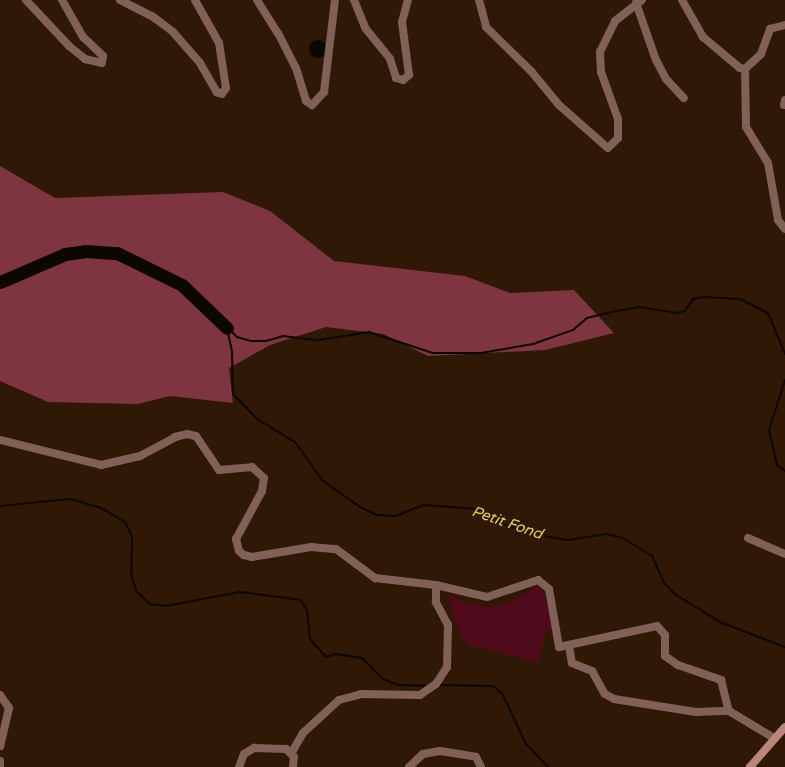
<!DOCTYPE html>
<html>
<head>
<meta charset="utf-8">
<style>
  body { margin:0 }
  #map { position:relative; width:785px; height:767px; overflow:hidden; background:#2f1806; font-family:"Varela Round",sans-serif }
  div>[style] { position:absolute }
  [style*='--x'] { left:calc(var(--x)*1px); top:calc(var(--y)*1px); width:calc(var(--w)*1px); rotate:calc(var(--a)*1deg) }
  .green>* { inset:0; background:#4f0b1b }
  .forest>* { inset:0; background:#7e3540 }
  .water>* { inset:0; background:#0c0700 }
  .round { border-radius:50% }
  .stream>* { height:2px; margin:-1px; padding:0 1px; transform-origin:1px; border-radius:1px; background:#0c0700 }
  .river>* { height:13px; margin:-6.5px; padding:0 6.5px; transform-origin:6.5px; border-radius:6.5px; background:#0c0700 }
  .street>* { height:8px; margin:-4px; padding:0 4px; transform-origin:4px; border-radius:4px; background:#816058 }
  .secondary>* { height:8px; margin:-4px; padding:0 4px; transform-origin:4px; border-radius:4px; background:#bb8578 }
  span { translate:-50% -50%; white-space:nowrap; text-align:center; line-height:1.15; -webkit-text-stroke:3.5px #2f1806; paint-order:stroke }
  .water-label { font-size:15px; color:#e6cf63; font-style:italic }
</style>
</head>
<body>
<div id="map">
  <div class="green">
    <i style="clip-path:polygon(538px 585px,544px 593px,554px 632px,546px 631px,538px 663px,466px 644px,467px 638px,461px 637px,448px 600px,451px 595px,464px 603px,493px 607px,515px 600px)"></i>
  </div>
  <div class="forest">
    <i style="clip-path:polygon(0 166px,55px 198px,223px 192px,270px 211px,334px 261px,465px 276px,510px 293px,574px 290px,614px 333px,545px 350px,428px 356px,383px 334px,326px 327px,270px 345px,229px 368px,233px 403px,170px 396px,138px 404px,48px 402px,0 381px)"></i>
  </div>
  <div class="water">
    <i class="round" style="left:309px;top:40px;width:18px;height:18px"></i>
  </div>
  <div class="stream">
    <i style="--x:227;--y:328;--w:24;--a:78"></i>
    <i style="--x:232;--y:351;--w:43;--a:88.7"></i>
    <i style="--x:233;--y:394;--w:35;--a:46"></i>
    <i style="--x:257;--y:419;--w:44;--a:31.2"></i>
    <i style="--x:295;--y:442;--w:48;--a:54.3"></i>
    <i style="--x:323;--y:481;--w:45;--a:35.1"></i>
    <i style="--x:360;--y:507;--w:19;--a:25"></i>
    <i style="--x:377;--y:515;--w:18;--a:3"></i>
    <i style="--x:395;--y:516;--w:31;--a:-21"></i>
    <i style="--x:424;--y:505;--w:55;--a:4.2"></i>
    <i style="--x:479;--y:509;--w:27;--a:33"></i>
    <i style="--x:502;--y:524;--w:49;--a:15.5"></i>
    <i style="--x:549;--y:537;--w:19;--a:9"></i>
    <i style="--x:568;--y:540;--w:39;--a:-9"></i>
    <i style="--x:607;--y:534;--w:16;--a:14"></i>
    <i style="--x:623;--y:538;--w:34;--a:32"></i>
    <i style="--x:652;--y:556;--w:30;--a:66"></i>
    <i style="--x:664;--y:583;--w:17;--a:45"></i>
    <i style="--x:676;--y:595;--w:52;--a:31.5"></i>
    <i style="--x:720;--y:622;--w:70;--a:21"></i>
    <i style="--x:228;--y:328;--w:13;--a:45"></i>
    <i style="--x:237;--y:337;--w:15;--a:16"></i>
    <i style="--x:251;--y:341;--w:15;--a:0"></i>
    <i style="--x:266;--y:341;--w:18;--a:-16"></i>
    <i style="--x:283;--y:336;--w:35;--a:7"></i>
    <i style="--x:318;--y:340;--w:52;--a:-8.9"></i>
    <i style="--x:369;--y:332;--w:67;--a:18.2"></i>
    <i style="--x:433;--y:353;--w:48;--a:0"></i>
    <i style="--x:481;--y:353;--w:53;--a:-9.8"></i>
    <i style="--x:533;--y:344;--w:42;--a:-19.3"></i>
    <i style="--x:573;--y:330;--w:18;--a:-41"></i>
    <i style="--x:587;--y:318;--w:21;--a:-14"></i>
    <i style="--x:607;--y:313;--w:33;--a:-11"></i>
    <i style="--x:639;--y:307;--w:36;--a:9"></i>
    <i style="--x:675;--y:313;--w:10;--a:-11"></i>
    <i style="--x:685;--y:311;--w:14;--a:-56"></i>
    <i style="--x:693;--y:299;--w:11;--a:-10"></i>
    <i style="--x:704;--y:297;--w:36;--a:3"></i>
    <i style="--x:740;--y:299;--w:31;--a:27"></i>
    <i style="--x:768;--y:313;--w:44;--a:67.5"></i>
    <i style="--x:785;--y:380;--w:52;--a:107.7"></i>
    <i style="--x:769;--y:430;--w:36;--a:77"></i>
    <i style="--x:777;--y:465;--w:10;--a:37"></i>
    <i style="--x:0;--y:506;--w:70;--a:-5.7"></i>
    <i style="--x:70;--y:499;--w:32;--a:16"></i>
    <i style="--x:101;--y:508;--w:28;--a:30"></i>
    <i style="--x:125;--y:522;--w:16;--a:63"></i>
    <i style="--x:132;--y:536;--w:39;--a:91"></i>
    <i style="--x:131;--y:575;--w:18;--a:71"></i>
    <i style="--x:137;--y:592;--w:18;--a:43"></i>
    <i style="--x:150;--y:604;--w:16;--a:7"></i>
    <i style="--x:166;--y:606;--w:75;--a:-10.7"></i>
    <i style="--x:240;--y:592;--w:62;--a:7.5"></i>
    <i style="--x:301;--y:600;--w:12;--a:59"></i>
    <i style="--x:307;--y:610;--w:29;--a:84"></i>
    <i style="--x:310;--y:639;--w:24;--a:48"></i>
    <i style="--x:326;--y:657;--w:10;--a:-17"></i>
    <i style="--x:336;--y:654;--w:26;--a:9"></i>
    <i style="--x:362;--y:658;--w:30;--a:45"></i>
    <i style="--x:383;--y:679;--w:16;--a:22"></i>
    <i style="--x:398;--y:685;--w:30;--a:2"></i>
    <i style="--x:438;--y:685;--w:55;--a:1"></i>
    <i style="--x:493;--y:686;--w:11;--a:38"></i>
    <i style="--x:502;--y:693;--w:56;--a:64.8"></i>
    <i style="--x:526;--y:744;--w:32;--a:46"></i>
  </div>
  <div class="river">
    <i style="--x:0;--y:282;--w:71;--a:-23.3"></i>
    <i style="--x:65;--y:254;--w:21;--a:-8"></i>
    <i style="--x:86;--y:251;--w:31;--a:4"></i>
    <i style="--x:117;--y:253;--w:72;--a:26.2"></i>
    <i style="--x:182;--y:285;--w:62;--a:43.7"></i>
  </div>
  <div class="street">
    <i style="--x:26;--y:0;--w:63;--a:46.9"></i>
    <i style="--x:69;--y:46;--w:21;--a:39"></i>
    <i style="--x:85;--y:59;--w:17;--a:13"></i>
    <i style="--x:102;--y:63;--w:7;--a:-82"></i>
    <i style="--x:103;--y:56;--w:28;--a:-136"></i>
    <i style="--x:83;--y:37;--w:43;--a:-119.6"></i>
    <i style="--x:120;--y:0;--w:36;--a:27"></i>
    <i style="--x:152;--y:16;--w:26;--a:37"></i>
    <i style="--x:173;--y:32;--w:41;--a:48.9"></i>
    <i style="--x:200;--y:63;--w:34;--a:60"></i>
    <i style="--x:217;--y:92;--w:5;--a:22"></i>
    <i style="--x:222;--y:94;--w:7;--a:-56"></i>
    <i style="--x:226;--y:88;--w:46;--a:-98.8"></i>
    <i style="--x:219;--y:43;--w:49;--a:-119.2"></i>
    <i style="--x:257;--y:0;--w:39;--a:58"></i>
    <i style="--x:278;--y:33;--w:39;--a:63"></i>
    <i style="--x:296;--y:68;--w:34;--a:73"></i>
    <i style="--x:306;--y:101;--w:7;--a:34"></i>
    <i style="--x:312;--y:105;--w:18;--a:-47"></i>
    <i style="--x:324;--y:92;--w:93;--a:-83.2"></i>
    <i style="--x:354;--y:0;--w:31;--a:68"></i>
    <i style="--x:366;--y:29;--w:38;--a:51"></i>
    <i style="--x:390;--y:59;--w:20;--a:72"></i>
    <i style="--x:396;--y:78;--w:7;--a:16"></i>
    <i style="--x:403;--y:80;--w:8;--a:-40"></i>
    <i style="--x:409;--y:75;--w:53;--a:-97.5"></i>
    <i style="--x:402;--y:22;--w:23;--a:-75"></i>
    <i style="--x:479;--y:0;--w:28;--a:75"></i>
    <i style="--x:486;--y:27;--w:63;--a:44.4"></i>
    <i style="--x:531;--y:71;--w:44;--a:50.5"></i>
    <i style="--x:559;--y:105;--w:65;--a:41.3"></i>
    <i style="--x:608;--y:148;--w:14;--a:-45"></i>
    <i style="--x:618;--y:138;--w:19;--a:-90"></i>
    <i style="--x:618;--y:119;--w:50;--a:-109.9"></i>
    <i style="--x:601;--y:72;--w:20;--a:-93"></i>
    <i style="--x:600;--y:52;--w:34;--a:-64"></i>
    <i style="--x:615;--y:21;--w:34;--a:-38"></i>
    <i style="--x:682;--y:0;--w:43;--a:60.4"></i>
    <i style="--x:703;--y:37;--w:48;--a:40"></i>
    <i style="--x:740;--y:68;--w:5;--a:11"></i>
    <i style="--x:745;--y:69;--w:22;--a:-43"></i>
    <i style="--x:761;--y:54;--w:27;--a:-70"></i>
    <i style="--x:770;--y:29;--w:16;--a:-15"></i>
    <i style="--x:636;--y:3;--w:60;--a:70.7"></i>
    <i style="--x:656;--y:60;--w:21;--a:62"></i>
    <i style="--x:666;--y:79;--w:26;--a:47"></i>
    <i style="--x:745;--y:69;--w:58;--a:89"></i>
    <i style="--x:746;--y:127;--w:42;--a:58.6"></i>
    <i style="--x:768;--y:163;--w:58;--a:80"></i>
    <i style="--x:778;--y:220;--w:11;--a:52"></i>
    <i style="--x:784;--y:105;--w:5;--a:-79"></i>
    <i style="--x:0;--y:440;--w:104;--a:13.9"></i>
    <i style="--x:101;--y:465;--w:40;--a:-13"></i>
    <i style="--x:140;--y:456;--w:40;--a:-28"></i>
    <i style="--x:175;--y:437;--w:12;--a:-14"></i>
    <i style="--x:187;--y:434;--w:9;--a:13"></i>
    <i style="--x:196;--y:436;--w:41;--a:55.9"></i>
    <i style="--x:219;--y:470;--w:33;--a:-5"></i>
    <i style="--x:252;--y:467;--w:16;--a:43"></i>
    <i style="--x:264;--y:478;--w:13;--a:99"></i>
    <i style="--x:262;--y:491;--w:55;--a:118.4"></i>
    <i style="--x:236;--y:539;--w:12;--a:76"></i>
    <i style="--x:239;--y:551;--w:6;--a:39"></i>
    <i style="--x:244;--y:555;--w:8;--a:14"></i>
    <i style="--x:252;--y:557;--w:60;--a:-9.6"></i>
    <i style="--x:311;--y:547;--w:25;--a:5"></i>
    <i style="--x:336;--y:549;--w:49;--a:36.6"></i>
    <i style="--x:375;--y:578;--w:61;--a:6.5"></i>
    <i style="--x:748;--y:538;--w:40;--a:23.4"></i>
    <i style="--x:569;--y:645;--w:18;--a:81"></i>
    <i style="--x:572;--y:663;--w:22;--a:22"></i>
    <i style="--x:592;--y:671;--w:26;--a:61"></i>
    <i style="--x:605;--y:694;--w:10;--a:29"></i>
    <i style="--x:614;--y:699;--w:83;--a:9"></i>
    <i style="--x:696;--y:712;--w:33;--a:-2"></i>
    <i style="--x:0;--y:695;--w:16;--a:55"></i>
    <i style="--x:9;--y:708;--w:39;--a:103"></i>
    <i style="--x:292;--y:752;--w:22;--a:-60"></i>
    <i style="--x:303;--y:733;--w:49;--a:-42.5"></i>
    <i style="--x:339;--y:700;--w:23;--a:-15"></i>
    <i style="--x:361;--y:694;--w:59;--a:1"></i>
    <i style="--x:420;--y:695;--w:19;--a:-35"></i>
    <i style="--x:436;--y:684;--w:20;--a:-57"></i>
    <i style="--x:447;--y:667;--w:42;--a:-88.6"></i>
    <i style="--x:448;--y:625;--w:26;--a:-118"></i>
    <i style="--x:436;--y:602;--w:17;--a:-90"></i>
    <i style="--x:436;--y:585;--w:52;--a:13.2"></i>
    <i style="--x:487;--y:597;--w:54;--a:-18.4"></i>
    <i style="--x:538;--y:580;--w:14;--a:39"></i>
    <i style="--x:549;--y:589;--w:59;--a:80.2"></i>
    <i style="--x:559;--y:647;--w:100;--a:-12.1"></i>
    <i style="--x:657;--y:626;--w:12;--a:48"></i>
    <i style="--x:665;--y:635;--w:21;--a:90"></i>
    <i style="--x:665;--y:656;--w:16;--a:35"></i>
    <i style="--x:678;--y:665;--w:46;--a:19.2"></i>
    <i style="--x:721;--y:680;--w:32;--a:76"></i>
    <i style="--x:729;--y:711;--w:52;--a:31"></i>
    <i style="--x:0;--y:761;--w:6;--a:90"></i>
    <i style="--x:239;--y:767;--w:14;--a:-69"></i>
    <i style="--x:244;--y:754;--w:12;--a:-31"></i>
    <i style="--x:254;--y:748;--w:32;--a:2"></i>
    <i style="--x:286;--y:749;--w:11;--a:45"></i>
    <i style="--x:294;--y:757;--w:10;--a:96"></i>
    <i style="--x:409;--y:767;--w:19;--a:-43"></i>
    <i style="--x:423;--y:754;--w:17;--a:-10"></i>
    <i style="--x:440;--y:751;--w:36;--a:9"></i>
    <i style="--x:476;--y:757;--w:11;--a:63"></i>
  </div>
  <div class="secondary">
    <i style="--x:750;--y:767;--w:53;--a:-48.8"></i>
  </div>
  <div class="water-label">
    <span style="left:507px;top:523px;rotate:19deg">Petit Fond</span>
  </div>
</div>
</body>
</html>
